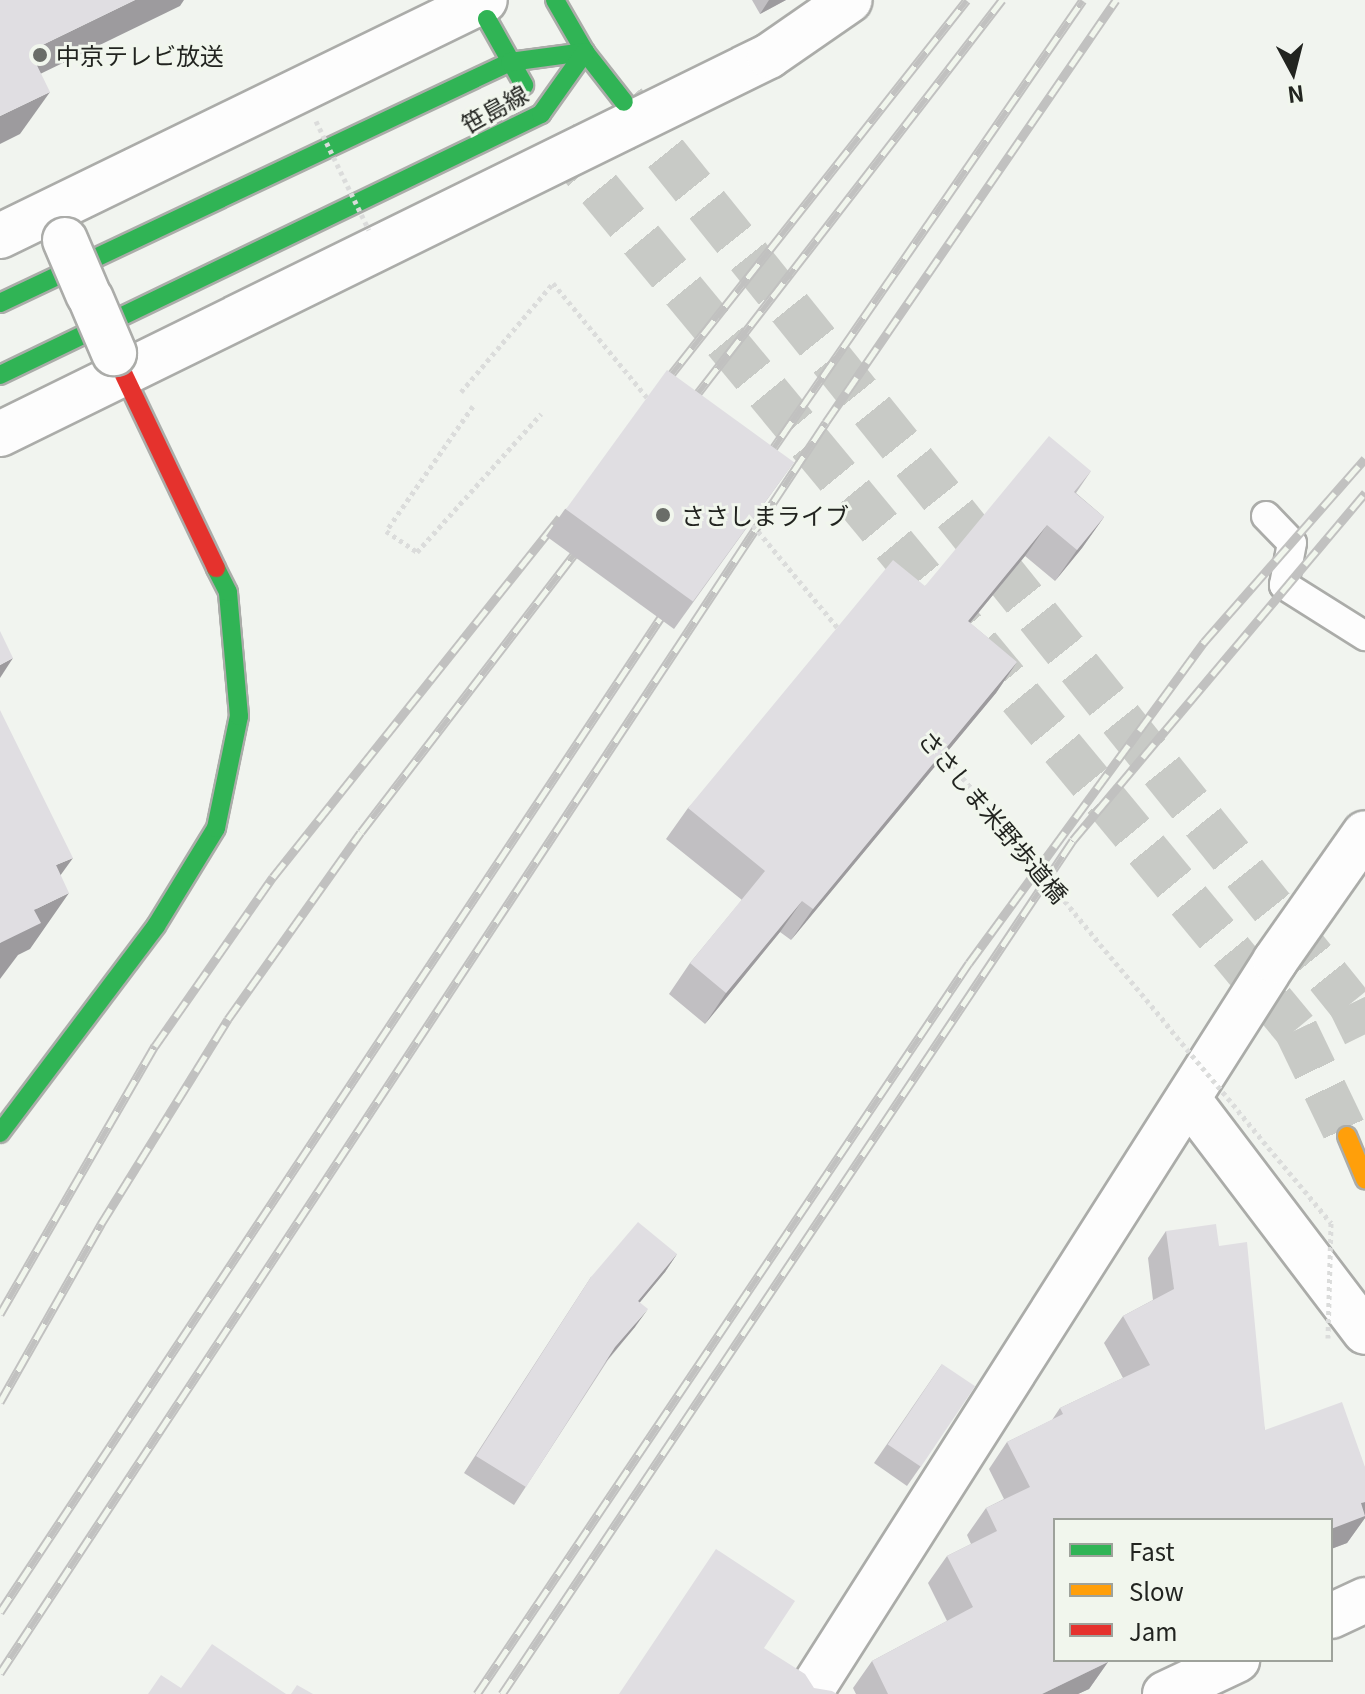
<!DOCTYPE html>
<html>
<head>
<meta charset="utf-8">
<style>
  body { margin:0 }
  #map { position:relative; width:1365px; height:1694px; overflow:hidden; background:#f1f4ef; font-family:Georgia,"Noto Sans JP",serif }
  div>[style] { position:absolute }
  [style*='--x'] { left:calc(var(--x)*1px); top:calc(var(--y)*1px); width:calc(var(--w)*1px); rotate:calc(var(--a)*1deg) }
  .secondary-tunnel>* { height:44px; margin-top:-22px; transform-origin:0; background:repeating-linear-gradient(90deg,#c8cac6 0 44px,transparent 0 66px) }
  .path>* { height:5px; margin-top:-2.5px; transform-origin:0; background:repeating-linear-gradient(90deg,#dbdcdb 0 4px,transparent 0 8px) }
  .roads { filter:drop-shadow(2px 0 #abaca9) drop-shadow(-2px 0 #abaca9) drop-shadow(0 2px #abaca9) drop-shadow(0 -2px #abaca9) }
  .lane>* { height:28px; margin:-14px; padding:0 14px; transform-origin:14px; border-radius:14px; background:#fdfdfd }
  .street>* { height:44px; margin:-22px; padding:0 22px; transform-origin:22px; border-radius:22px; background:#fdfdfd }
  .fast>* { height:18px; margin:-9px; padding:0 9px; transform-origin:9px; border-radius:9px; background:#30b455 }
  .slow>* { height:18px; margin:-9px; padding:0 9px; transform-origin:9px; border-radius:9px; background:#ff9f0a }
  .jam>* { height:18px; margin:-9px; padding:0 9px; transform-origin:9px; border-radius:9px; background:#e5322d }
  .rail>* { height:9px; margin-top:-4.5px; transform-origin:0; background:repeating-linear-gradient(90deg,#f1f6ed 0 18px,#c1c1c0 0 36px); box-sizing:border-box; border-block:2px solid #c1c1c0 }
  .path-bridge>* { height:5px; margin-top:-2.5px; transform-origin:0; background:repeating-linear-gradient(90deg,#dbdcdb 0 4px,transparent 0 8px) }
  .bridges { filter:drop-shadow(2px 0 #abaca9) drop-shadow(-2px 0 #abaca9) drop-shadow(0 2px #abaca9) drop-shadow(0 -2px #abaca9) }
  .street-bridge>* { height:44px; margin:-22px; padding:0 22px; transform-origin:22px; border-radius:22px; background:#fdfdfd }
  .wall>* { inset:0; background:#c1bfc2 }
  .shaded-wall>* { inset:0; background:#9d9b9e }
  .building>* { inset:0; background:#e0dee2; transform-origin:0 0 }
  .dots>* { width:22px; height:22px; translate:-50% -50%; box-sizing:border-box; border:4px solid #f1f6ed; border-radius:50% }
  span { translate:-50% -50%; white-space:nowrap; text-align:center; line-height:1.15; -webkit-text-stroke:6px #f1f6ed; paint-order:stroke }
  .poi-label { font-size:24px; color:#222420 }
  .left { translate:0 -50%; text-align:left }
  .street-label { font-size:24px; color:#222420 }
  .legend { position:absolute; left:1053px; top:1518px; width:280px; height:144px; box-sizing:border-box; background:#f1f6ed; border:2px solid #9ea29b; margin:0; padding:10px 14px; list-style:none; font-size:24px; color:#222420 }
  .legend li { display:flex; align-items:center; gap:16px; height:40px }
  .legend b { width:40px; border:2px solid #9ea29b }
  .north { position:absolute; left:1253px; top:32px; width:80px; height:80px; -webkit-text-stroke:6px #f1f6ed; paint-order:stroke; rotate:173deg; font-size:22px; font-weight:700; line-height:32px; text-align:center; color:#222420 }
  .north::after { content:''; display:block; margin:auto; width:28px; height:36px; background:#222420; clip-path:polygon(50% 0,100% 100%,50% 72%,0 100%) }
</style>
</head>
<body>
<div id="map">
  <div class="secondary-tunnel">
    <i style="--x:624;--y:102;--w:1158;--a:51.17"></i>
    <i style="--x:1350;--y:1004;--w:34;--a:64"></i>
    <i style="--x:557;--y:138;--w:1158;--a:50.36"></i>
    <i style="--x:1296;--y:1030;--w:118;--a:64.3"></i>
  </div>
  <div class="path">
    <i style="--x:473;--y:406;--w:152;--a:124.8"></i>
    <i style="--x:386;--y:531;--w:37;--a:34"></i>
    <i style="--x:417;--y:552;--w:186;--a:-48.1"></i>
  </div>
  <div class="roads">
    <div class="lane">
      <i style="--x:1266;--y:516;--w:37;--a:46"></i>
      <i style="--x:1292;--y:543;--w:43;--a:100.8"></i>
      <i style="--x:1284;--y:585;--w:96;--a:32.2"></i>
    </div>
    <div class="street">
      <i style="--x:0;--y:236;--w:539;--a:-25.95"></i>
      <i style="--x:0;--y:434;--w:857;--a:-26.18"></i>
      <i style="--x:769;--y:56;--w:98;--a:-34.7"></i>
      <i style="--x:1189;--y:1100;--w:291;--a:52.8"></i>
      <i style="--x:1331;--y:1616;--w:38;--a:-25"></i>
      <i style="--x:809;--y:1694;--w:869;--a:-57.55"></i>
      <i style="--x:1275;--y:961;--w:156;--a:-54.9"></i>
      <i style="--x:1165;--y:1694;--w:80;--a:-25.3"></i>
    </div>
    <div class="fast">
      <i style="--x:555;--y:0;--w:60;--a:60"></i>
      <i style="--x:585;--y:52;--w:63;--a:52"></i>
      <i style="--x:487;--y:19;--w:76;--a:60.7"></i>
      <i style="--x:0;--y:303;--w:564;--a:-25.29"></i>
      <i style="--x:510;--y:62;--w:76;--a:-7.6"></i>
      <i style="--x:0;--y:375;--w:601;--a:-25.75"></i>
      <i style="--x:541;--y:114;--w:76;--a:-54.6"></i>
      <i style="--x:0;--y:1133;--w:259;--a:-53"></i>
      <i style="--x:156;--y:926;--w:115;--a:-58.5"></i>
      <i style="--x:216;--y:828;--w:114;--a:-78.4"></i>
      <i style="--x:239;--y:716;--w:124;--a:-95.1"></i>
      <i style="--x:228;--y:592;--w:27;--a:-117"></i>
    </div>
    <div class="slow">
      <i style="--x:1347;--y:1136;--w:47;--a:67.3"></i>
    </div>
    <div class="jam">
      <i style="--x:124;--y:375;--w:214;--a:64.5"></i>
    </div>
  </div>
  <div class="rail">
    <i style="--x:658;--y:391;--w:498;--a:-51.7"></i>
    <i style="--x:684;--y:411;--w:520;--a:-52.27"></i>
    <i style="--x:761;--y:466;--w:566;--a:-55.36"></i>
    <i style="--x:0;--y:1314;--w:310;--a:-60"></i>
    <i style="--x:155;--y:1046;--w:206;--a:-55.1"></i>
    <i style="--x:273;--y:877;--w:460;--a:-51.4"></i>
    <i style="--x:0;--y:1402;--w:205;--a:-60.4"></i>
    <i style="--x:101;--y:1224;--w:241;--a:-58.2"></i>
    <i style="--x:228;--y:1019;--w:229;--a:-54.6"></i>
    <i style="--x:361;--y:832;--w:371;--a:-52.5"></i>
    <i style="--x:0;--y:1612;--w:1213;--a:-56.4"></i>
    <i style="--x:0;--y:1673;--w:1499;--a:-56.56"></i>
    <i style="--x:826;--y:422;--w:512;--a:-55.5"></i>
    <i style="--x:477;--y:1694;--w:881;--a:-56.06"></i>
    <i style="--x:969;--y:963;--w:398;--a:-53.8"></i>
    <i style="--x:1204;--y:642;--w:244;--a:-48.7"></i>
    <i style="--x:502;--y:1694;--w:1027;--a:-56.23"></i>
    <i style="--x:1073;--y:840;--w:454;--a:-49.9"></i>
  </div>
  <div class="path-bridge">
    <i style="--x:316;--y:121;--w:121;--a:64.1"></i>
    <i style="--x:461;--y:392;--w:143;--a:-49.8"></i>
    <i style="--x:553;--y:283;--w:153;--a:50.6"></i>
    <i style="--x:748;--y:519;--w:146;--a:50.5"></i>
    <i style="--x:942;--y:753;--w:610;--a:50.39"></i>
    <i style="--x:1331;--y:1223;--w:115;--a:91.5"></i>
  </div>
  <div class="bridges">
    <div class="street-bridge">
      <i style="--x:65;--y:240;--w:59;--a:66.9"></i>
      <i style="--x:91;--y:299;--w:59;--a:66.9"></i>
    </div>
  </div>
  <div class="wall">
    <i style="clip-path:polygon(752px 0,786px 0,760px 14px)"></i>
    <i style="clip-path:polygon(794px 462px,674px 629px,546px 536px,565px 509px)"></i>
    <i style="clip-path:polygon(1091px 471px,1076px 493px,1104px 517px,1082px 548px,1055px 581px,1025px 556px,970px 623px,1017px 662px,996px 693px,791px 940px,780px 932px,705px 1024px,669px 994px,690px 963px,742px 900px,666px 839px,688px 808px,925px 586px)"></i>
    <i style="clip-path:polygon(1166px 1231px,1219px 1246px,1265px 1430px,1365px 1467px,1365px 1518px,1347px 1543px,1331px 1549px,1331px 1520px,1055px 1660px,1108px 1662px,1089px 1689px,1078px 1694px,856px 1694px,853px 1688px,872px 1661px,947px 1621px,928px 1583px,947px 1556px,971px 1544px,967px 1535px,986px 1508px,1004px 1499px,989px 1469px,1007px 1442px,1052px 1420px,1060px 1408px,1123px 1378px,1104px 1343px,1123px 1316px,1153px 1300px,1148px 1258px)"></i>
    <i style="clip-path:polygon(677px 1254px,665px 1272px,640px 1302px,635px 1327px,608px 1360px,514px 1505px,464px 1473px,591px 1277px)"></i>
    <i style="clip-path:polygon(942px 1364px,921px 1466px,907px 1486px,874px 1463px)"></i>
  </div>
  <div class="shaded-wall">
    <i style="clip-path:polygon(135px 0,184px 0,180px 6px,1px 93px,30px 51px)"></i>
    <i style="clip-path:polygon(769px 0,786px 0,760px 14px)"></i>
    <i style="clip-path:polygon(50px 92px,20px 134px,0 144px,0 116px)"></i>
    <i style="clip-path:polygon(1104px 517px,1082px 548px,1055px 581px,1077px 550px)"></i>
    <i style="clip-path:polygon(1047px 525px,1025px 556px,946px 652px,968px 621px)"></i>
    <i style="clip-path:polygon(13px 658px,0 678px,0 665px)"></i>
    <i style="clip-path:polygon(1017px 662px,996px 693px,791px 940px,813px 909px)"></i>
    <i style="clip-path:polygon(73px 858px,36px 909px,69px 893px,30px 949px,18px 955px,0 979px,0 943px,56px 865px)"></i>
    <i style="clip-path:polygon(802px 901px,780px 932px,705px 1024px,726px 993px)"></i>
    <i style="clip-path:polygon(677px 1254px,665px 1272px,626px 1319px,638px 1301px)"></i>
    <i style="clip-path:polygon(648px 1309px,635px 1327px,603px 1365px,615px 1347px)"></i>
    <i style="clip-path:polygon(1365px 1502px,1365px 1518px,1347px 1543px,1331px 1549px,1331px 1529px,1361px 1503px)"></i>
    <i style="clip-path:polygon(1108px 1662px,1089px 1689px,1078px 1694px,1042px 1694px)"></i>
  </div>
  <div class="building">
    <i style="clip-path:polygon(0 0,135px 0,30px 51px,50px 92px,0 116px)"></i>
    <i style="left:667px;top:370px;width:157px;height:172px;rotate:36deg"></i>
    <i style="clip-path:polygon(1049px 436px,1091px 471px,1074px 492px,1104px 517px,1077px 550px,1047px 525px,968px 621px,1017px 662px,813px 909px,802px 901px,726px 993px,690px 963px,765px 871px,688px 808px,893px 560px,925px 586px)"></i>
    <i style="clip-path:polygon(0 631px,13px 658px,0 665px)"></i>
    <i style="clip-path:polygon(0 710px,73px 858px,56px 865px,69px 893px,34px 910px,41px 923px,0 943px)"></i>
    <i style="clip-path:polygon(638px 1222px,677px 1254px,638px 1301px,648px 1309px,615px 1347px,526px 1487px,476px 1456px,591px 1277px)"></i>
    <i style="clip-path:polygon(1216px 1224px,1219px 1246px,1247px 1242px,1265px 1430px,1342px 1402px,1365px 1467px,1365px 1502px,1361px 1503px,1365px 1516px,1331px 1529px,1331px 1520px,1055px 1520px,1055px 1660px,1108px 1660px,1108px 1662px,1042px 1694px,888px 1694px,872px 1661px,973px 1607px,947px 1556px,997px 1531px,986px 1508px,1030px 1487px,1007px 1442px,1063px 1414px,1060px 1408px,1150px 1365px,1123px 1316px,1174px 1289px,1166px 1231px)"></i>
    <i style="left:942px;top:1364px;width:40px;height:97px;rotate:34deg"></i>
    <i style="clip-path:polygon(716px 1549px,795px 1601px,764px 1648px,805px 1674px,814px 1688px,832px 1691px,837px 1694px,619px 1694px)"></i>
    <i style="clip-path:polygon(212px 1644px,286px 1694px,148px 1694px,161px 1675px,181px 1688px)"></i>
    <i style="clip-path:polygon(297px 1685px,313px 1694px,291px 1694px)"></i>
  </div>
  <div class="dots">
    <i style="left:40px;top:55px;background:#6a6d68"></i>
    <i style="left:663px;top:515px;background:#6a6d68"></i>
  </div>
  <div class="poi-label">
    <span class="left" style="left:56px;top:55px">中京テレビ放送</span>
    <span class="left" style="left:681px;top:515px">ささしまライブ</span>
  </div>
  <div class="street-label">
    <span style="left:494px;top:108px;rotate:-29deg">笹島線</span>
    <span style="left:994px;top:816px;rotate:50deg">ささしま米野歩道橋</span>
  </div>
  <ul class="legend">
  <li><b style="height:10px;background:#30b455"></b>Fast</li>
  <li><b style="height:10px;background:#ff9f0a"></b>Slow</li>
  <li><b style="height:10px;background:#e5322d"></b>Jam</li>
  </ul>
  <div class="north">N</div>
</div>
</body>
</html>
